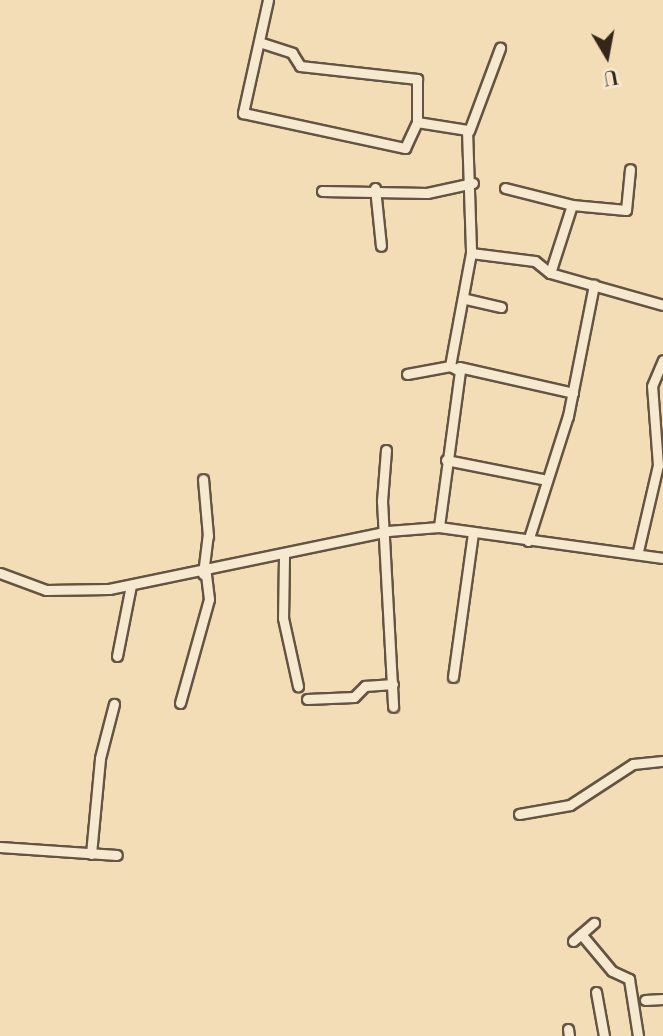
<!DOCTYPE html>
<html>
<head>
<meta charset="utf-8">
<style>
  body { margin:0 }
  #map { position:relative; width:663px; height:1036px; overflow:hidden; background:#f3ddb7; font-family:"Libre Bodoni",serif }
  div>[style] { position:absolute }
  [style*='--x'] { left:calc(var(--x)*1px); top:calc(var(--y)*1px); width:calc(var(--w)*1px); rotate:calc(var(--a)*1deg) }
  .roads { filter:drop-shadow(2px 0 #645441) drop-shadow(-2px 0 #645441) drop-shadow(0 2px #645441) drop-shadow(0 -2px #645441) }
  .minor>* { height:9px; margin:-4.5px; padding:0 4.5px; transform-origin:4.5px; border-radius:4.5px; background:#f7e9d0 }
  span { translate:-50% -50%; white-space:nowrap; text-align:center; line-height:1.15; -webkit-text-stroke:5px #f7e9d0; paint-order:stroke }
  .north { position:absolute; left:572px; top:21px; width:70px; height:70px; -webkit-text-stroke:5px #f7e9d0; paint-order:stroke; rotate:170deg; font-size:19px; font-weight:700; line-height:28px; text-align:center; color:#34261a }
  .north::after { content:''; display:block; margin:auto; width:24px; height:32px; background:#34261a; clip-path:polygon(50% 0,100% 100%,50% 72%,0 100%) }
</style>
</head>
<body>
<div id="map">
  <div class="roads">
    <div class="minor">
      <i style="--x:268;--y:0;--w:116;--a:102.5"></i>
      <i style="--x:243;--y:113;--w:166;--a:12.2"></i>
      <i style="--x:405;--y:148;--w:29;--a:-65"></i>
      <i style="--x:417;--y:122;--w:51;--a:9.1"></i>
      <i style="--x:467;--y:130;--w:123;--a:88.1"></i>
      <i style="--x:471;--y:253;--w:64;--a:7.1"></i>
      <i style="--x:535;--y:261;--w:19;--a:39"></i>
      <i style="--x:550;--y:273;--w:117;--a:15.8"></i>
      <i style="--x:259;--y:42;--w:35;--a:18"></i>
      <i style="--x:292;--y:53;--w:15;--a:58"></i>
      <i style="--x:300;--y:66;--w:118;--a:6.3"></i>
      <i style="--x:417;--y:79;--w:43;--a:90"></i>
      <i style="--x:469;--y:131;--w:89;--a:-69.5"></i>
      <i style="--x:375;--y:188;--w:58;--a:84.1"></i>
      <i style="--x:505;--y:188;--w:69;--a:14.2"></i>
      <i style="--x:322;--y:191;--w:105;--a:1.1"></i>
      <i style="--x:427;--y:193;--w:47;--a:-12.3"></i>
      <i style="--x:550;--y:273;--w:71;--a:-72.1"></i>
      <i style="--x:572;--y:205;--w:54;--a:5.3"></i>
      <i style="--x:626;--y:210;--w:41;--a:-84.4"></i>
      <i style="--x:466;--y:299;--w:36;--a:13"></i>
      <i style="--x:450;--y:366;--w:115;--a:-79.5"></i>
      <i style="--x:459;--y:367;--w:117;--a:12.8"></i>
      <i style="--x:407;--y:374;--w:44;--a:-10.5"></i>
      <i style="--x:450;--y:366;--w:11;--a:27"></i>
      <i style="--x:460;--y:371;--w:157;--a:97.7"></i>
      <i style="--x:386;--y:450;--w:51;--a:94.5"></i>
      <i style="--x:382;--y:501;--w:206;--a:86.9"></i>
      <i style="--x:446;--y:460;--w:103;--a:11.2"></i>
      <i style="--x:528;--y:541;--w:131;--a:-72.3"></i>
      <i style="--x:568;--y:416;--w:134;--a:-78.8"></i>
      <i style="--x:638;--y:551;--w:88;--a:-76.9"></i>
      <i style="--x:658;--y:465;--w:79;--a:-94.3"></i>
      <i style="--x:652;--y:386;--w:28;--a:-67"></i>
      <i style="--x:284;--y:557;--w:61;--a:90.9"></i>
      <i style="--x:283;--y:618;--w:70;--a:77.6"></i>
      <i style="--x:0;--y:573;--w:49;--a:20.3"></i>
      <i style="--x:46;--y:590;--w:63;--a:-0.9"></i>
      <i style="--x:109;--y:589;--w:285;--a:-11.7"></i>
      <i style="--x:388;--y:531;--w:51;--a:-4.5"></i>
      <i style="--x:439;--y:527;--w:226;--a:7.9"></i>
      <i style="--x:203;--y:574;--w:38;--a:-83"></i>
      <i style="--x:208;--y:536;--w:57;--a:-95"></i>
      <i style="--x:117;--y:656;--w:72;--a:-78.8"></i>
      <i style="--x:453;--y:677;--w:145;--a:-82.1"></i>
      <i style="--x:307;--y:699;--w:47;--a:-2.4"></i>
      <i style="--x:354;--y:697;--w:16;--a:-45"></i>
      <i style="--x:365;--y:686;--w:28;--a:-4"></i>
      <i style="--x:180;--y:703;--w:108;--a:-74.4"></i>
      <i style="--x:209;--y:599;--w:26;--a:-97"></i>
      <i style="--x:519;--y:814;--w:52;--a:-10"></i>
      <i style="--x:570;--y:805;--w:75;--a:-33.1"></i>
      <i style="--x:633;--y:764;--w:30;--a:-6"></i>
      <i style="--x:0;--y:847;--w:117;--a:3.9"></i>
      <i style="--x:91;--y:854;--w:96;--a:-84.6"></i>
      <i style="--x:100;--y:758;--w:56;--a:-75.5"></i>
      <i style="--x:581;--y:934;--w:48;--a:50"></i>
      <i style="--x:612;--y:971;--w:19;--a:25"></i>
      <i style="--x:629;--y:979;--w:58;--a:81"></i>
      <i style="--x:573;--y:941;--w:28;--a:-41"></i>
      <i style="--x:596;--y:992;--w:45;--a:79.7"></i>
      <i style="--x:645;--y:1000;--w:18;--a:-3"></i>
      <i style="--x:568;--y:1029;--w:7;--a:82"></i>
    </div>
  </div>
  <div class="north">U</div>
</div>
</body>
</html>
